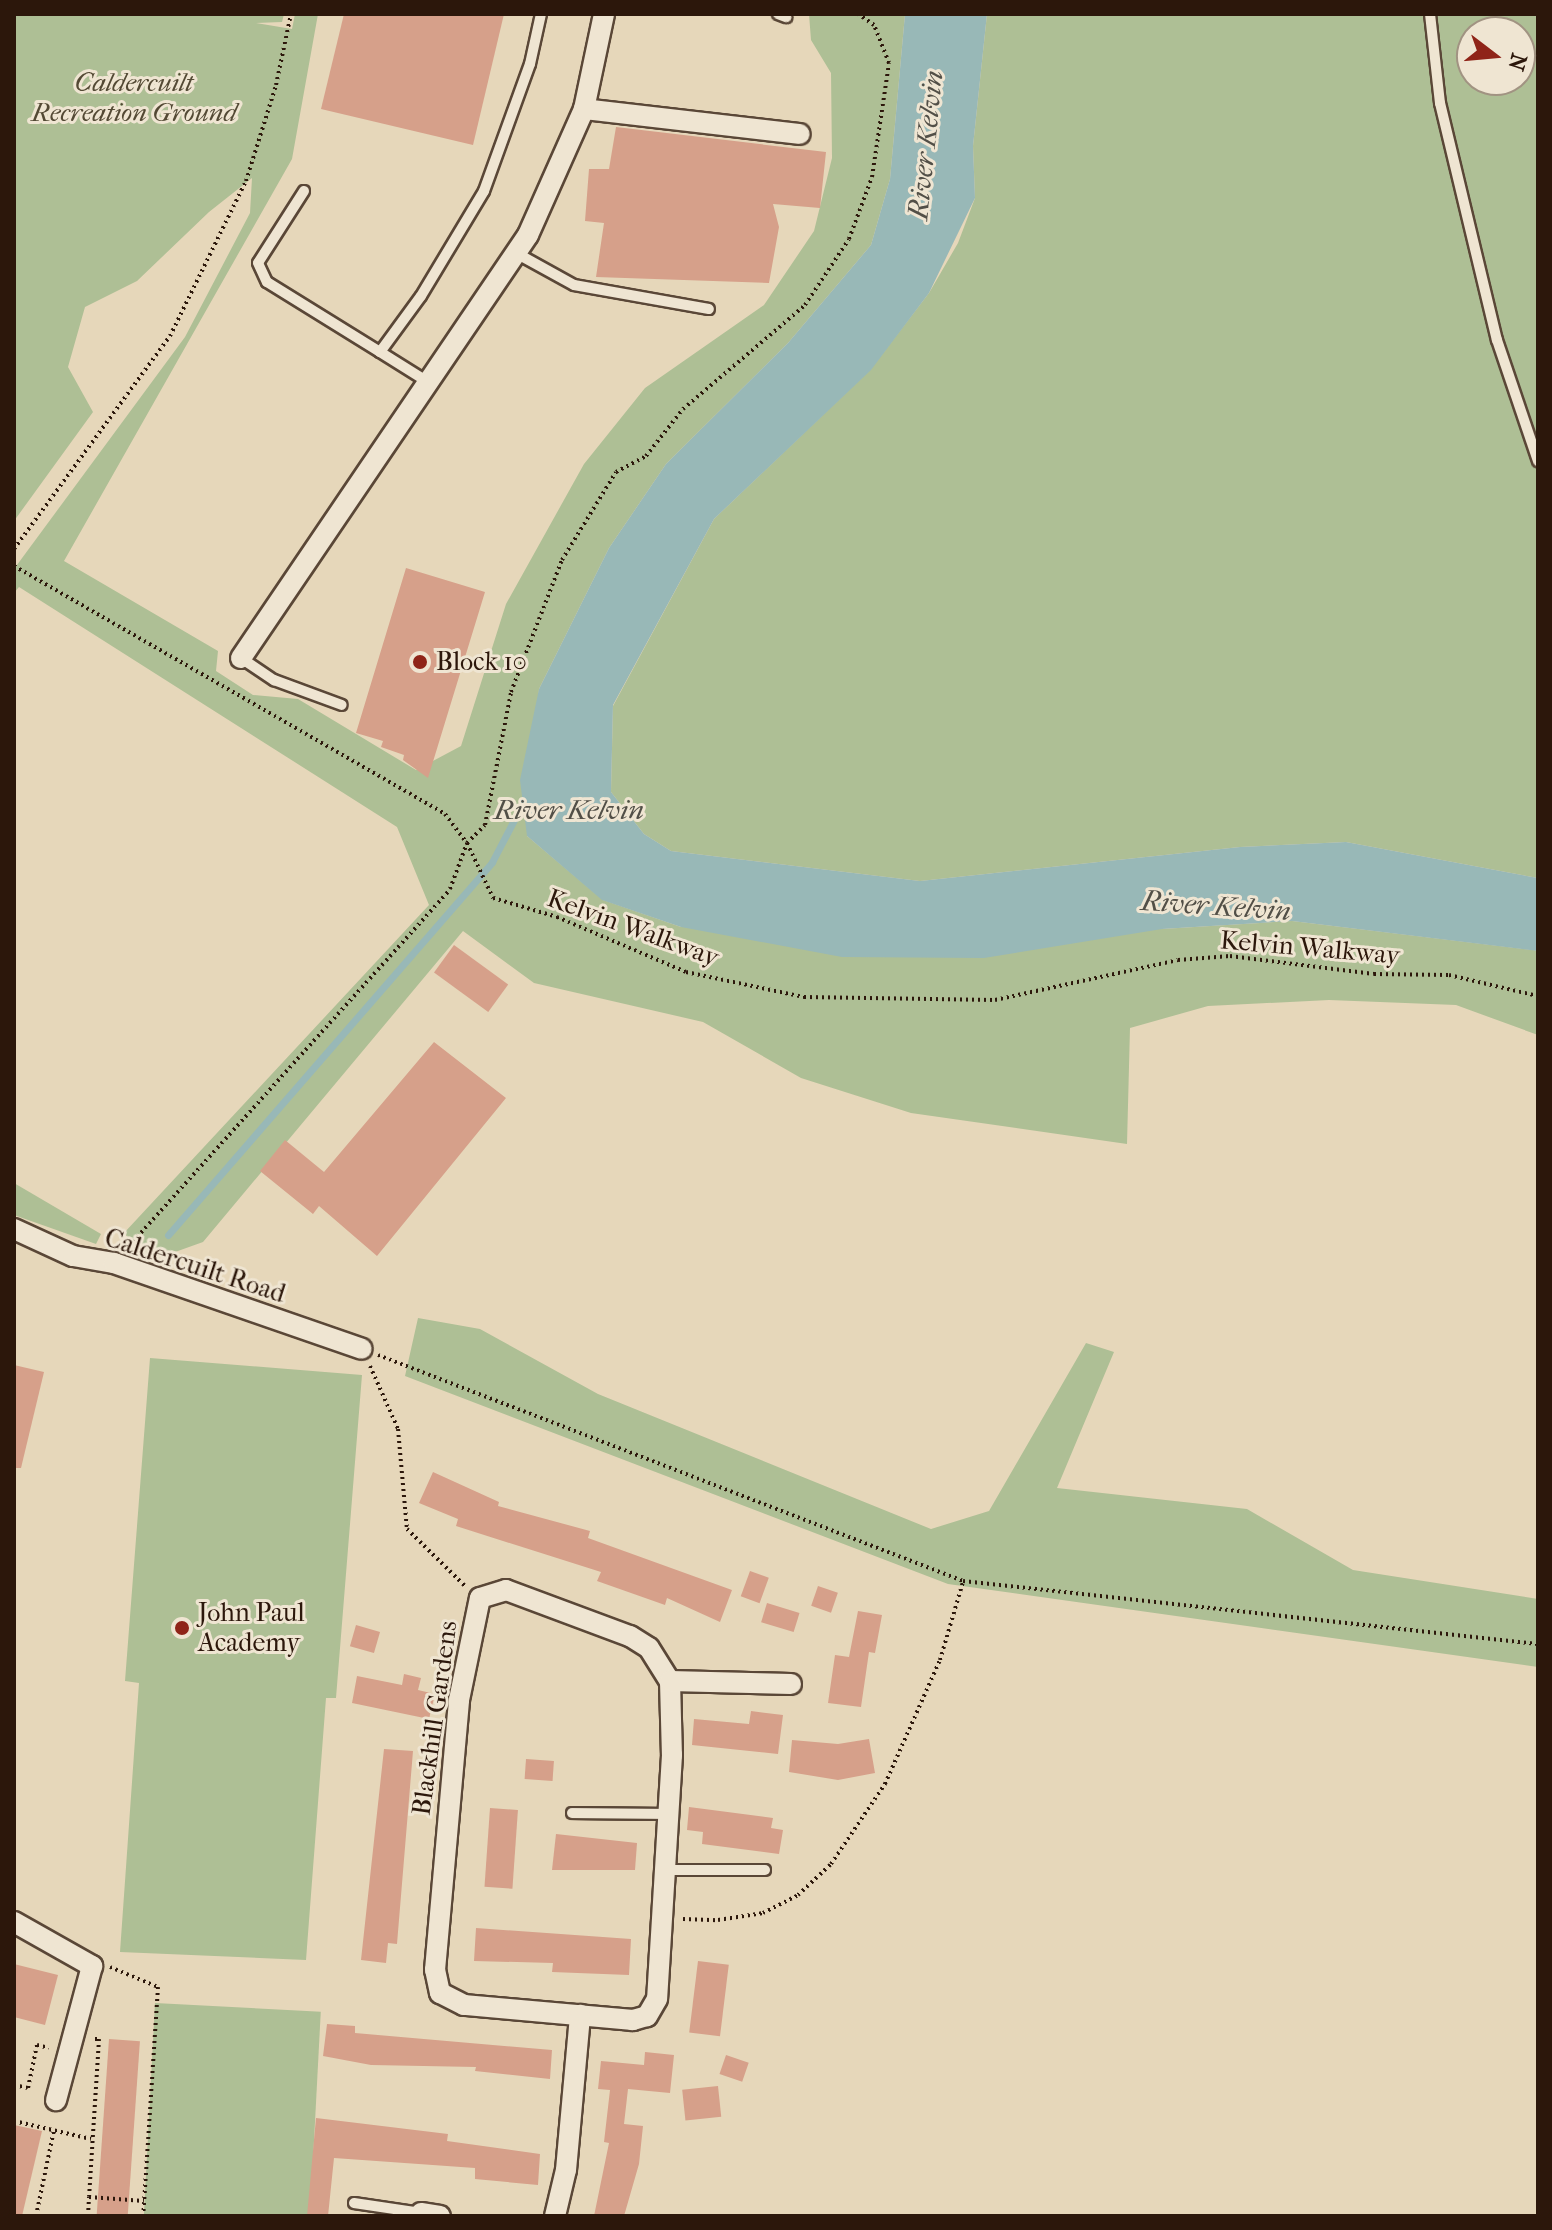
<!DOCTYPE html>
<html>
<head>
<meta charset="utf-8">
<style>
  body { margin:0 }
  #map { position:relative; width:1552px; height:2230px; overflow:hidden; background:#e6d7ba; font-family:"IM FELL French Canon",serif }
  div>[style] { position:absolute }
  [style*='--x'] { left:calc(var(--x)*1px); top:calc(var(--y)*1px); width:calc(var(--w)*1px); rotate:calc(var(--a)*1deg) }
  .green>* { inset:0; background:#aebf95; transform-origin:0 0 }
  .water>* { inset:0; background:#98b8b7 }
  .stream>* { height:7px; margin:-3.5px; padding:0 3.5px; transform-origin:3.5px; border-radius:3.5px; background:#98b8b7 }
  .building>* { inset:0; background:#d6a08a; transform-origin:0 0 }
  .path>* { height:4px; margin-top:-2px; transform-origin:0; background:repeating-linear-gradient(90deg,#2c170b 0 2px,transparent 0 6px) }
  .roads { filter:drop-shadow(2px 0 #5a4737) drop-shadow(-2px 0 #5a4737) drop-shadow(0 2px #5a4737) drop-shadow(0 -2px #5a4737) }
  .lane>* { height:10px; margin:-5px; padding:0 5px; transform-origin:5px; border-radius:5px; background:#efe5d2 }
  .street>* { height:20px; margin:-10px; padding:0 10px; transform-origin:10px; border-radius:10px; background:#efe5d2 }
  .dots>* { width:22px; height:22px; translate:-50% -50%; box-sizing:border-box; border:4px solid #efe5d2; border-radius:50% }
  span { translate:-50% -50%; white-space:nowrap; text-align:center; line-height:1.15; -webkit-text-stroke:6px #efe5d2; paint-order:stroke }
  .park-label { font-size:26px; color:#534934; font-style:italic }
  .poi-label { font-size:26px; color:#2c170b }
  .left { translate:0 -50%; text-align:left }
  .street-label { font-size:26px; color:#2c170b }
  .water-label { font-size:28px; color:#524f47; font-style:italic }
  .frame { position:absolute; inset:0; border:16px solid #2c170b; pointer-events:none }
  .north { position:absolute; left:1456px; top:16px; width:80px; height:80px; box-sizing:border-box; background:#efe5d2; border:2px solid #a19382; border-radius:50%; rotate:106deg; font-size:22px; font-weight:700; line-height:32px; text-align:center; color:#2c170b }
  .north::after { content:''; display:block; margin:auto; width:28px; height:36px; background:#8f2418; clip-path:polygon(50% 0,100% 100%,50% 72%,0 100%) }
</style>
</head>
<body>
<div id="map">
  <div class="green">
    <i style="clip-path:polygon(14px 14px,284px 14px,282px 22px,256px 23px,292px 29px,295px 14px,318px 14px,292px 159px,64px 561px,218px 651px,216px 671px,253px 695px,298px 699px,416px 770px,461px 746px,506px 604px,584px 464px,645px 388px,764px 305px,814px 231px,832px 158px,831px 73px,811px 40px,809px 14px,905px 14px,890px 179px,871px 245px,788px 343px,666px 464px,609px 548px,539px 689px,527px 836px,603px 900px,681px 927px,1162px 929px,1292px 921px,1533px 950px,1538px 951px,1538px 1035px,1456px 1005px,1329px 1000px,1208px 1006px,1130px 1028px,1127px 1144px,911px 1113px,801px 1078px,703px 1022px,534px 983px,463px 931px,203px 1242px,150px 1261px,124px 1233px,429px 905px,397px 827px,19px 587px,14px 593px,14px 569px,185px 337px,250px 213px,252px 178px,209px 212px,137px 281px,85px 307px,68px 367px,93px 412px,14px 521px)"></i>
    <i style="clip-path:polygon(evenodd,987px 14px,1538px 14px,1538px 878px,1346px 842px,1240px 847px,920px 881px,671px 851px,644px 834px,611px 792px,613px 706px,714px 519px,870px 370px,929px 293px,958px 243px,975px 198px,973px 146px,987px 14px,1472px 32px,1520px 32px,1520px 80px,1472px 80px,1472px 32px)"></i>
    <i style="clip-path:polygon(14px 1183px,101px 1234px,96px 1244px,14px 1215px)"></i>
    <i style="clip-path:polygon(418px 1318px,480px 1329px,598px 1394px,931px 1529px,989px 1511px,1086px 1343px,1114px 1352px,1057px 1488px,1247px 1509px,1353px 1570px,1538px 1599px,1538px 1667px,948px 1584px,405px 1376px)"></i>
    <i style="clip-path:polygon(150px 1358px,362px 1375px,336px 1698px,326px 1698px,306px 1960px,120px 1952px,139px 1683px,125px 1681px)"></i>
    <i style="left:155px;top:2003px;width:166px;height:214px;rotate:3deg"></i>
  </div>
  <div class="water">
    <i style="clip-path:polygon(905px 14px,987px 14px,973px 146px,975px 198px,929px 293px,871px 370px,714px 519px,613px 705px,611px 792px,644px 834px,671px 851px,920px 881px,1240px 847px,1346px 842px,1538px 878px,1538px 951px,1292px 921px,1162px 929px,984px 958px,842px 957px,681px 927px,602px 900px,527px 836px,520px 780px,539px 689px,609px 548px,666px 464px,788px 343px,871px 245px,890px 179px)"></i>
  </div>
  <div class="stream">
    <i style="--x:168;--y:1235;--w:494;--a:-49"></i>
    <i style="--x:492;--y:862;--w:71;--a:-62.4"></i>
  </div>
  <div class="building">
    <i style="clip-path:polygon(344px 14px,504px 14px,473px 145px,321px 109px)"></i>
    <i style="clip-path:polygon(616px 127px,826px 152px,820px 208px,773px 204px,779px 227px,769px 283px,596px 277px,604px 223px,585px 221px,589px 169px,609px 169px)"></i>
    <i style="clip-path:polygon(406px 568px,485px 592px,428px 778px,403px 760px,404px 755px,381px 747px,383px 741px,356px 733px)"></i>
    <i style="left:454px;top:945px;width:67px;height:34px;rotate:36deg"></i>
    <i style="clip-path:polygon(434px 1042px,506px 1098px,377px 1256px,319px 1206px,313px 1214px,260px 1171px,285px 1140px,324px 1172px)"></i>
    <i style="clip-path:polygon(14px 1365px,44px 1372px,21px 1468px,14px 1468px)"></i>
    <i style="clip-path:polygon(433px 1472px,499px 1502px,498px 1506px,590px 1531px,588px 1538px,732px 1590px,720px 1622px,667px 1598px,665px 1605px,597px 1581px,601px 1572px,456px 1526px,458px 1519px,419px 1503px)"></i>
    <i style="left:750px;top:1571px;width:20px;height:27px;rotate:20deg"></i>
    <i style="left:818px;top:1586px;width:21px;height:21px;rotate:19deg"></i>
    <i style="left:767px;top:1603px;width:34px;height:20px;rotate:17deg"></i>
    <i style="clip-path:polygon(858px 1611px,882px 1615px,875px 1653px,869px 1652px,861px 1707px,828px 1703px,835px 1655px,849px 1657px)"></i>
    <i style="left:356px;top:1625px;width:25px;height:22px;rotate:16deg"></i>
    <i style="clip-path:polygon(404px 1674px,421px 1678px,418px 1690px,435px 1694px,429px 1719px,352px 1703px,357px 1676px,402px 1685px)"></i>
    <i style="clip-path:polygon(751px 1711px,783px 1715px,778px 1754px,692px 1745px,694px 1719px,749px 1724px)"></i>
    <i style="clip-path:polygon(869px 1739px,875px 1773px,838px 1780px,789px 1772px,792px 1740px,838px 1744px)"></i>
    <i style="clip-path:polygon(384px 1749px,413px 1751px,397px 1944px,388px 1943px,386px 1963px,361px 1960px)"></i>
    <i style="left:526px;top:1759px;width:28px;height:20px;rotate:4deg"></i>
    <i style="clip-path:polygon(689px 1807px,773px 1818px,771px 1828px,783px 1830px,779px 1854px,702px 1844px,703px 1832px,687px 1830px)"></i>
    <i style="left:490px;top:1808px;width:28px;height:79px;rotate:4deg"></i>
    <i style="clip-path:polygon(556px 1834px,637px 1843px,635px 1870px,552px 1870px)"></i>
    <i style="clip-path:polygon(476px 1928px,631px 1939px,629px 1975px,552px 1972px,553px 1963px,474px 1961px)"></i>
    <i style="left:698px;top:1961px;width:31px;height:72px;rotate:7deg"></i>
    <i style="clip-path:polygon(14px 1964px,58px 1975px,45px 2025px,14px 2017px)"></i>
    <i style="clip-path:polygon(327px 2024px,355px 2026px,355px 2033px,552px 2050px,550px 2079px,475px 2071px,476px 2067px,371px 2065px,323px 2056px)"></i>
    <i style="left:109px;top:2039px;width:31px;height:177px;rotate:4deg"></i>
    <i style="clip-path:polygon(645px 2052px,674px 2055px,670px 2093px,628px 2089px,624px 2124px,643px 2126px,639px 2164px,624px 2216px,594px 2216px,609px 2143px,604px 2142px,610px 2090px,598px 2089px,601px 2061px,644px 2065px)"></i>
    <i style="left:726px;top:2055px;width:24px;height:20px;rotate:19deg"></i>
    <i style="left:718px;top:2086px;width:31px;height:36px;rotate:84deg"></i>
    <i style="clip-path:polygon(316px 2118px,448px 2134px,447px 2141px,540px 2154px,538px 2185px,475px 2179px,475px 2168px,334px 2158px,328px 2216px,307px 2216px)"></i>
    <i style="clip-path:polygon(14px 2125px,42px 2131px,22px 2216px,14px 2216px)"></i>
  </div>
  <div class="path">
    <i style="--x:14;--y:549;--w:264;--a:-53.8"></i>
    <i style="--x:170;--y:336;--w:173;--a:-63.9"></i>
    <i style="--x:246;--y:181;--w:101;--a:-72.6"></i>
    <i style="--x:276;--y:85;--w:73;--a:-78.1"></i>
    <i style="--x:14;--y:566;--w:497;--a:29.9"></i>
    <i style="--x:445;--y:814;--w:36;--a:53"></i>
    <i style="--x:467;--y:843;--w:61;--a:64.7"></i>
    <i style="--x:493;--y:898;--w:67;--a:16.5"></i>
    <i style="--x:557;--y:917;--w:140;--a:23.1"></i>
    <i style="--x:686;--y:972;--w:121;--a:12"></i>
    <i style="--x:804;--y:997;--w:191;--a:0.9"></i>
    <i style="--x:995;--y:1000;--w:187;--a:-12.3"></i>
    <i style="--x:1178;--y:960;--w:52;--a:-4.4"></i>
    <i style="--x:1230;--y:956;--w:145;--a:7.1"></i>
    <i style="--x:1374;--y:974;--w:75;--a:0.8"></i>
    <i style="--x:1449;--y:975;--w:91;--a:13.3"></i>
    <i style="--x:129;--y:1246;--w:480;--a:-48"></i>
    <i style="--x:450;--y:889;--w:49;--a:-69.7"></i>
    <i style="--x:467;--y:843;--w:25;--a:-45"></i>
    <i style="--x:485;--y:825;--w:136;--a:-78.9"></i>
    <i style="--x:511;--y:692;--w:142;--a:-68.9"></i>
    <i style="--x:562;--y:560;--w:103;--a:-58.5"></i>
    <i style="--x:616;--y:472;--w:34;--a:-28"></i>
    <i style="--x:646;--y:456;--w:60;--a:-51.8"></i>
    <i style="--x:683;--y:409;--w:160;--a:-40.4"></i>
    <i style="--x:805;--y:305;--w:79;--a:-56.3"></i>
    <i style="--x:849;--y:239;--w:66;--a:-69.6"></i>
    <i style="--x:872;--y:177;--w:115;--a:-81.5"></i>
    <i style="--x:889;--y:63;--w:41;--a:-111.5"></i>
    <i style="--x:874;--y:25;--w:19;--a:-145"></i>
    <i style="--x:378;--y:1355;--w:627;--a:21.12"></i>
    <i style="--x:963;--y:1581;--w:578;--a:6.25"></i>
    <i style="--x:370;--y:1366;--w:69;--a:66"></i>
    <i style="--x:398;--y:1429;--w:100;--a:84.9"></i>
    <i style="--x:407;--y:1529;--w:81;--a:44.5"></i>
    <i style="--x:683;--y:1919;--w:35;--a:2"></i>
    <i style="--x:718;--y:1920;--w:46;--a:-8.8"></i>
    <i style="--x:763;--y:1913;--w:39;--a:-27"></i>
    <i style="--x:798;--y:1895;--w:45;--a:-43.2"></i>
    <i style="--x:831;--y:1864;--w:97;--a:-56"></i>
    <i style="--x:885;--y:1784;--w:136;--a:-66.1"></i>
    <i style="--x:940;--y:1660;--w:81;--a:-73.6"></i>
    <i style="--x:110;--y:1967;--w:52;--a:22.6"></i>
    <i style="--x:158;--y:1987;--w:229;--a:93.7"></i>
    <i style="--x:95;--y:2039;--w:4;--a:0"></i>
    <i style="--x:99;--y:2039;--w:158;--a:93.6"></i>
    <i style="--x:89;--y:2197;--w:55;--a:4.2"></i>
    <i style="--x:14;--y:2085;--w:14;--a:12"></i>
    <i style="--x:28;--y:2088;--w:44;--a:-78.2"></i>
    <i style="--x:37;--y:2045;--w:12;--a:14"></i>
    <i style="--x:14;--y:2121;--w:79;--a:13.2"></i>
    <i style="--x:36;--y:2216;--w:88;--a:-78.2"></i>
    <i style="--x:88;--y:2216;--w:19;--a:-87"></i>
  </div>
  <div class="roads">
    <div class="lane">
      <i style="--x:778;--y:14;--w:9;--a:21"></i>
      <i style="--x:1430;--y:14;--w:90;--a:83.6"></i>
      <i style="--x:1440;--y:103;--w:244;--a:76.5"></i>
      <i style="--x:1497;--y:340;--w:128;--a:71.3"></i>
      <i style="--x:304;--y:191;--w:85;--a:122.6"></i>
      <i style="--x:258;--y:263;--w:21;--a:65"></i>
      <i style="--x:267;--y:282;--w:133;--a:31.8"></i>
      <i style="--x:516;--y:253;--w:66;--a:28.9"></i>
      <i style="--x:574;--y:285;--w:137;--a:10.1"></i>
      <i style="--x:428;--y:382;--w:57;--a:-148"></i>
      <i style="--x:380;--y:352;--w:69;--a:-53.8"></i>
      <i style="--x:421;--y:296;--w:122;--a:-59"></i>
      <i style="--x:484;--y:191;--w:135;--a:-70.1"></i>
      <i style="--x:530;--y:64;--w:51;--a:-77.6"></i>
      <i style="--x:241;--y:658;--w:40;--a:34"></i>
      <i style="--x:274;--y:680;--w:72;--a:20.2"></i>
      <i style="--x:572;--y:1813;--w:95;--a:0.6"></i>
      <i style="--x:663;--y:1870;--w:102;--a:0"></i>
      <i style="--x:354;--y:2203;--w:68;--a:8.5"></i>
    </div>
    <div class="street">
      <i style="--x:584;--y:109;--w:217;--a:6.6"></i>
      <i style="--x:241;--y:658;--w:511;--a:-55.84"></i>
      <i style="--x:528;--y:235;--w:138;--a:-66"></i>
      <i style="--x:584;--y:109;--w:97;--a:-78.1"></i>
      <i style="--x:14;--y:1229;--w:65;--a:24.6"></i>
      <i style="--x:73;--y:1256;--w:42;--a:9.7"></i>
      <i style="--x:114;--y:1263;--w:262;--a:19.1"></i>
      <i style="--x:506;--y:1590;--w:132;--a:20.4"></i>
      <i style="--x:630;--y:1636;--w:22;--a:32"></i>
      <i style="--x:649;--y:1648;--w:39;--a:58"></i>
      <i style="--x:670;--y:1681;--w:74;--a:88.5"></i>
      <i style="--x:672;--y:1755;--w:244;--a:93.5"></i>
      <i style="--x:657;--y:1999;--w:20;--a:120"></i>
      <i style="--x:647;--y:2016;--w:15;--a:164"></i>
      <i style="--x:633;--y:2020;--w:170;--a:-174.9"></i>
      <i style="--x:464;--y:2005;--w:27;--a:-153"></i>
      <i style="--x:440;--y:1993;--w:24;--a:-102"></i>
      <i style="--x:435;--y:1970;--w:271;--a:-84.9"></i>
      <i style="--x:459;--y:1700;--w:104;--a:-78.4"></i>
      <i style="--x:480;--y:1598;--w:27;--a:-17"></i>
      <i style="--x:670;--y:1681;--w:121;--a:1.4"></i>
      <i style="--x:14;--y:1922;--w:90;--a:29.4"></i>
      <i style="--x:92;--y:1966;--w:139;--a:105"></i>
      <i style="--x:421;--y:2213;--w:19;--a:9"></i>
      <i style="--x:555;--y:2216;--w:47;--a:-76.6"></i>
      <i style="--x:566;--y:2170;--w:156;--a:-84.8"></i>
    </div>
  </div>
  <div class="dots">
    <i style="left:420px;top:662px;background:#8f2418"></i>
    <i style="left:182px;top:1628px;background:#8f2418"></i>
  </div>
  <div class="park-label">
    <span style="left:134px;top:98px">Caldercuilt<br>Recreation Ground</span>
  </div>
  <div class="poi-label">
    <span class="left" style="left:436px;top:662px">Block 10</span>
    <span class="left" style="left:198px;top:1628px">John Paul<br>Academy</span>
  </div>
  <div class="street-label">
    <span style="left:633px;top:928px;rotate:20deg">Kelvin Walkway</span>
    <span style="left:1310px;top:948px;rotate:5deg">Kelvin Walkway</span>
    <span style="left:195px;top:1266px;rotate:18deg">Caldercuilt Road</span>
    <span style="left:435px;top:1718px;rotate:-82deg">Blackhill Gardens</span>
  </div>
  <div class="water-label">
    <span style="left:926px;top:145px;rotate:-84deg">River Kelvin</span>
    <span style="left:569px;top:810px">River Kelvin</span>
    <span style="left:1216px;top:906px;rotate:4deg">River Kelvin</span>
  </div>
  <div class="frame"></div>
  <div class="north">N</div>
</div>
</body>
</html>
